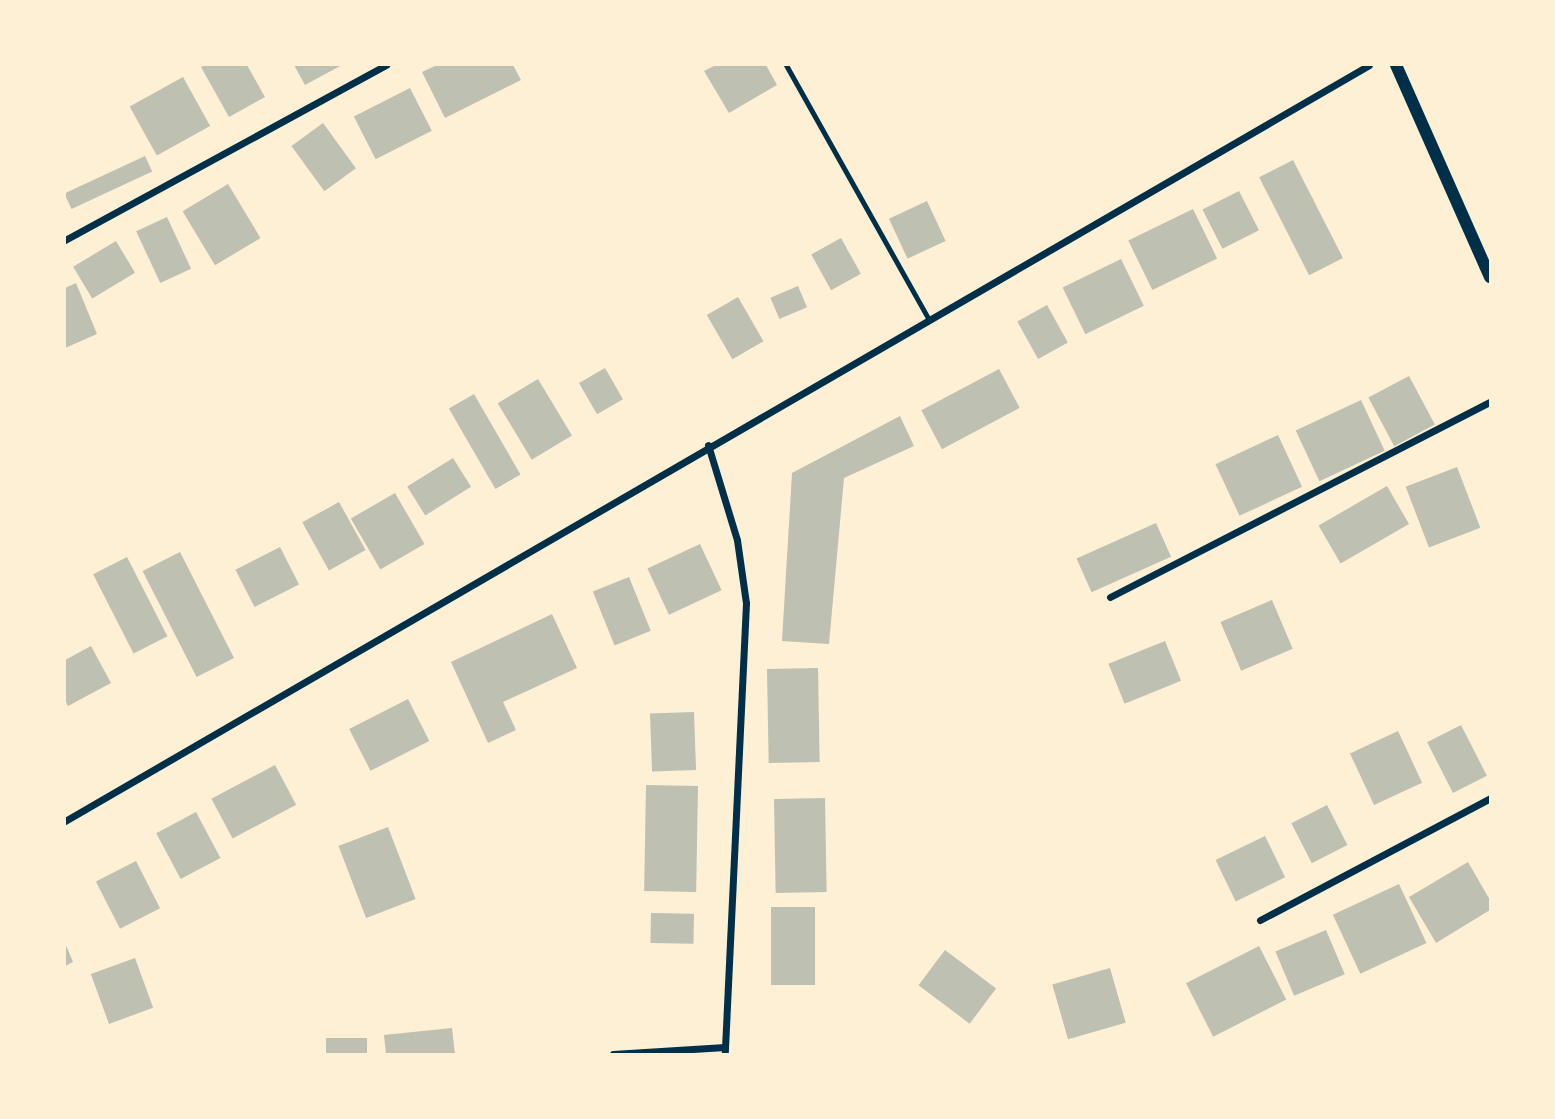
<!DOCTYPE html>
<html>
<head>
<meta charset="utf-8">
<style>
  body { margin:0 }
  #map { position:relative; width:1555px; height:1119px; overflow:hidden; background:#fdf0d5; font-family:"Noto Sans",sans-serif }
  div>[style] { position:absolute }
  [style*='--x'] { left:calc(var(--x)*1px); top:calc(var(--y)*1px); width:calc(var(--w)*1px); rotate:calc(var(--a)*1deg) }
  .building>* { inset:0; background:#bec0b2; transform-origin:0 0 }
  .service>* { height:5px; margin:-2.5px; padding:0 2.5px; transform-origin:2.5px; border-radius:2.5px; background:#003049 }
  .minor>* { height:7px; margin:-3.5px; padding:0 3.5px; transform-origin:3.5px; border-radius:3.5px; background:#003049 }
  .tertiary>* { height:12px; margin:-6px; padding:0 6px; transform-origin:6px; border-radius:6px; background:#003049 }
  span { translate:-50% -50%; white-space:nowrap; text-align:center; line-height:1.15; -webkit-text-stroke:6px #fdf0d5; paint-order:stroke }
  .frame { position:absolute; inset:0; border:66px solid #fdf0d5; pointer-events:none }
</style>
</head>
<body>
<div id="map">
  <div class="building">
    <i style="clip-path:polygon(205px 65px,247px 65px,265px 97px,229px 117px,201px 67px)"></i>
    <i style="clip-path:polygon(294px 65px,342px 65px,305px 85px)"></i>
    <i style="clip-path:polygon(437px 65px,513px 65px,521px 80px,445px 118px,422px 72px)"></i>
    <i style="clip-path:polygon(716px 65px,766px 65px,777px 85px,729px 113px,704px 71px)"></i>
    <i style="left:183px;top:77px;width:56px;height:61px;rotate:61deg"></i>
    <i style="left:410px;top:88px;width:48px;height:63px;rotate:63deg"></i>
    <i style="left:323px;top:123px;width:56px;height:39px;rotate:54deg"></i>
    <i style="left:145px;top:156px;width:17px;height:89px;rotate:65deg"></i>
    <i style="left:1293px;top:160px;width:110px;height:38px;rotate:63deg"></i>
    <i style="left:228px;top:184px;width:63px;height:53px;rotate:59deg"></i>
    <i style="left:1239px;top:191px;width:44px;height:41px;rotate:63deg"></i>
    <i style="left:927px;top:201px;width:44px;height:42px;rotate:65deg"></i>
    <i style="left:1193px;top:209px;width:55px;height:72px;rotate:64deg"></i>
    <i style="left:167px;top:217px;width:57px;height:34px;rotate:65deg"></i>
    <i style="left:841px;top:238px;width:41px;height:34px;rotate:61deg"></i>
    <i style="left:116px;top:241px;width:37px;height:50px;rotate:59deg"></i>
    <i style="left:1121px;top:259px;width:52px;height:65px;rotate:64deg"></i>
    <i style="clip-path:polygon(76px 283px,97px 334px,65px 348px,65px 288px)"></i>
    <i style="left:798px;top:286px;width:23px;height:30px;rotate:67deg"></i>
    <i style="left:738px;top:297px;width:51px;height:36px;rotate:60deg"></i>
    <i style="left:1047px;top:305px;width:43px;height:34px;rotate:61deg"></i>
    <i style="left:605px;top:368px;width:36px;height:30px;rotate:60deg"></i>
    <i style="left:999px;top:369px;width:44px;height:88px;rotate:62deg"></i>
    <i style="left:1409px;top:376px;width:55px;height:46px;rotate:62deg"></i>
    <i style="left:538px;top:379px;width:66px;height:47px;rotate:59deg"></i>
    <i style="left:474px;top:394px;width:93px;height:29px;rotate:60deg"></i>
    <i style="left:1361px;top:400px;width:56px;height:72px;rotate:65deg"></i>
    <i style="clip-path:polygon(900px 416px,914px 446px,844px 478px,829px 644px,782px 641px,792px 473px)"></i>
    <i style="left:1278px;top:435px;width:57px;height:69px;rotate:65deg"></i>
    <i style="left:453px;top:458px;width:34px;height:54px;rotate:58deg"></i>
    <i style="left:1457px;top:467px;width:65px;height:55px;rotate:69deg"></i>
    <i style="left:1387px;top:486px;width:44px;height:79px;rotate:60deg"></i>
    <i style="left:395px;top:493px;width:59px;height:51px;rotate:60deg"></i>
    <i style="left:339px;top:502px;width:55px;height:42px;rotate:61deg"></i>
    <i style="left:1156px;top:523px;width:37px;height:87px;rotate:66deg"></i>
    <i style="left:700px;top:544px;width:51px;height:58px;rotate:65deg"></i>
    <i style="left:280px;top:547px;width:42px;height:50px;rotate:63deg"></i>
    <i style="left:180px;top:552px;width:119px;height:42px;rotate:63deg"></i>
    <i style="left:127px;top:557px;width:89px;height:38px;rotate:63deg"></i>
    <i style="left:629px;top:577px;width:58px;height:39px;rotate:68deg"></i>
    <i style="left:1272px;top:600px;width:53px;height:56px;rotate:67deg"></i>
    <i style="clip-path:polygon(552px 614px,577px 668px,503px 702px,516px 730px,488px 743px,451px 662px)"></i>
    <i style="left:1165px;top:641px;width:43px;height:61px;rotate:68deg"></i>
    <i style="clip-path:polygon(91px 646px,111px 683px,68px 706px,65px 700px,65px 660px)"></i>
    <i style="left:818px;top:668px;width:94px;height:51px;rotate:89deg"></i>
    <i style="left:408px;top:699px;width:47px;height:66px;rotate:63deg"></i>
    <i style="left:694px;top:712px;width:58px;height:44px;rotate:88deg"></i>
    <i style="left:1461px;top:725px;width:57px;height:38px;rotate:63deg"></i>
    <i style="left:1398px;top:731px;width:57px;height:53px;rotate:65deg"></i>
    <i style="left:275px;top:765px;width:45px;height:72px;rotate:62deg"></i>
    <i style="left:646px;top:785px;width:52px;height:106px;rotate:1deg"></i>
    <i style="left:825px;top:798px;width:94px;height:51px;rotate:89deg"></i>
    <i style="left:1327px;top:805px;width:45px;height:40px;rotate:63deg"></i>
    <i style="left:196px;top:812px;width:52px;height:45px;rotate:62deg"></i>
    <i style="left:388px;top:827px;width:77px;height:53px;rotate:69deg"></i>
    <i style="left:1265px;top:836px;width:46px;height:55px;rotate:64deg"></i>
    <i style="left:136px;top:861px;width:53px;height:45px;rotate:63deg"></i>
    <i style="clip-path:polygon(1468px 862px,1490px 900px,1490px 910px,1436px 943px,1409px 897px)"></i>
    <i style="left:1399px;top:884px;width:65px;height:73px;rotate:65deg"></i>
    <i style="left:771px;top:907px;width:44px;height:78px"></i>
    <i style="left:651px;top:913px;width:43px;height:30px;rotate:1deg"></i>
    <i style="left:1326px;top:930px;width:48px;height:55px;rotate:67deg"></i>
    <i style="clip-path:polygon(65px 943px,73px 962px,65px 966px)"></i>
    <i style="left:1259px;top:946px;width:60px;height:82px;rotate:63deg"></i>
    <i style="left:945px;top:950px;width:64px;height:44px;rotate:37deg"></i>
    <i style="left:135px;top:958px;width:53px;height:47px;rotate:70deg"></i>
    <i style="left:1110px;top:968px;width:57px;height:60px;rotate:74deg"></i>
    <i style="clip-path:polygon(452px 1028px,455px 1054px,386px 1054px,384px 1035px)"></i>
    <i style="left:326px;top:1038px;width:41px;height:16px"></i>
  </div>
  <div class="service">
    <i style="--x:786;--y:65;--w:290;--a:60.7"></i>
  </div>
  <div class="minor">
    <i style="--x:65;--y:240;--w:366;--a:-28.6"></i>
    <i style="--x:708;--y:445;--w:99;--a:73"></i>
    <i style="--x:737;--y:540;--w:64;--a:81.9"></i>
    <i style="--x:746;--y:603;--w:451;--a:92.7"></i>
    <i style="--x:1110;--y:597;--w:427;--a:-27.2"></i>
    <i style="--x:65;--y:821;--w:1507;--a:-30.1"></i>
    <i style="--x:1260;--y:920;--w:260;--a:-27.9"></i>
    <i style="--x:613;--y:1054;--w:112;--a:-3.6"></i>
  </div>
  <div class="tertiary">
    <i style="--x:1396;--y:65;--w:232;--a:66.1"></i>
  </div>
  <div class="frame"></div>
</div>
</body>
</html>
